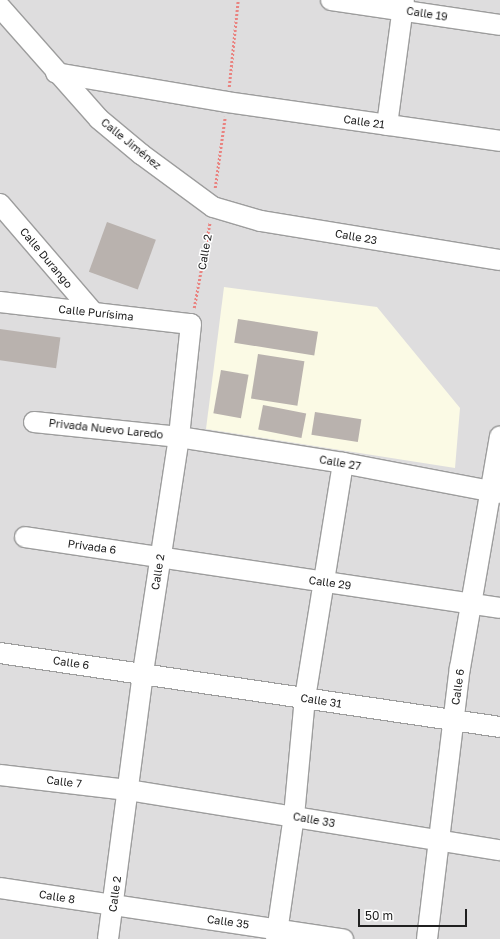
<!DOCTYPE html>
<html>
<head>
<meta charset="utf-8">
<style>
  body { margin:0 }
  #map { position:relative; width:500px; height:939px; overflow:hidden; background:#f0ede8; font-family:"Golos Text",sans-serif }
  div>[style] { position:absolute }
  [style*='--x'] { left:calc(var(--x)*1px); top:calc(var(--y)*1px); width:calc(var(--w)*1px); rotate:calc(var(--a)*1deg) }
  .residential>* { inset:0; background:#deddde; transform-origin:0 0 }
  .education>* { inset:0; background:#fbfae5 }
  .building>* { inset:0; background:#b9b2ae; transform-origin:0 0 }
  .path>* { height:2.5px; margin-top:-1.25px; transform-origin:0; background:repeating-linear-gradient(90deg,#e98380 0 2px,transparent 0 4px) }
  .roads { filter:drop-shadow(1px 0 #9d9d9d) drop-shadow(-1px 0 #9d9d9d) drop-shadow(0 1px #9d9d9d) drop-shadow(0 -1px #9d9d9d) }
  .minor>* { height:20px; margin:-10px; padding:0 10px; transform-origin:10px; border-radius:10px; background:#fff }
  span { translate:-50% -50%; white-space:nowrap; text-align:center; line-height:1.15; -webkit-text-stroke:3px #fff; paint-order:stroke }
  .street-label { font-size:11px; color:#202020 }
  .scale { position:absolute; left:358px; top:909px; width:109px; height:18px; box-sizing:border-box; border:2px solid #202020; border-top:0; padding-left:5px; font-size:12px; line-height:14px; white-space:nowrap; color:#202020; -webkit-text-stroke:3px #fff; paint-order:stroke }
</style>
</head>
<body>
<div id="map">
  <div class="residential">
    <i style="left:0;top:0;width:500px;height:939px"></i>
  </div>
  <div class="education">
    <i style="clip-path:polygon(224px 287px,377px 307px,460px 408px,455px 468px,206px 429px)"></i>
  </div>
  <div class="building">
    <i style="left:107px;top:222px;width:52px;height:53px;rotate:20deg"></i>
    <i style="left:238px;top:319px;width:81px;height:24px;rotate:9deg"></i>
    <i style="left:0;top:329px;width:61px;height:31px;rotate:8deg"></i>
    <i style="left:258px;top:354px;width:47px;height:45px;rotate:9deg"></i>
    <i style="left:221px;top:370px;width:28px;height:44px;rotate:10deg"></i>
    <i style="left:263px;top:405px;width:44px;height:25px;rotate:11deg"></i>
    <i style="left:315px;top:412px;width:47px;height:23px;rotate:9deg"></i>
  </div>
  <div class="path">
    <i style="--x:229;--y:87;--w:87;--a:-84.1"></i>
    <i style="--x:215;--y:188;--w:72;--a:-82"></i>
    <i style="--x:194;--y:308;--w:87;--a:-79.5"></i>
  </div>
  <div class="roads">
    <div class="minor">
      <i style="--x:331;--y:0;--w:171;--a:8.4"></i>
      <i style="--x:0;--y:7;--w:149;--a:48.5"></i>
      <i style="--x:99;--y:119;--w:55;--a:39.8"></i>
      <i style="--x:141;--y:154;--w:89;--a:36.4"></i>
      <i style="--x:213;--y:207;--w:50;--a:16.3"></i>
      <i style="--x:261;--y:221;--w:242;--a:9.3"></i>
      <i style="--x:56;--y:73;--w:173;--a:9.6"></i>
      <i style="--x:227;--y:102;--w:276;--a:8.1"></i>
      <i style="--x:387;--y:125;--w:126;--a:-82.3"></i>
      <i style="--x:0;--y:204;--w:143;--a:49.3"></i>
      <i style="--x:0;--y:302;--w:192;--a:6.6"></i>
      <i style="--x:191;--y:324;--w:114;--a:96.1"></i>
      <i style="--x:179;--y:437;--w:239;--a:98.7"></i>
      <i style="--x:143;--y:673;--w:268;--a:97.5"></i>
      <i style="--x:34;--y:422;--w:146;--a:5.9"></i>
      <i style="--x:179;--y:437;--w:166;--a:9"></i>
      <i style="--x:343;--y:463;--w:160;--a:10.8"></i>
      <i style="--x:25;--y:537;--w:480;--a:8.5"></i>
      <i style="--x:0;--y:653;--w:505;--a:8.42"></i>
      <i style="--x:0;--y:775;--w:129;--a:6.7"></i>
      <i style="--x:128;--y:790;--w:377;--a:9.2"></i>
      <i style="--x:0;--y:888;--w:347;--a:8.5"></i>
      <i style="--x:276;--y:939;--w:124;--a:-81.7"></i>
      <i style="--x:294;--y:816;--w:119;--a:-84.7"></i>
      <i style="--x:305;--y:698;--w:238;--a:-80.8"></i>
      <i style="--x:427;--y:939;--w:273;--a:-83.1"></i>
      <i style="--x:460;--y:668;--w:235;--a:-80.2"></i>
    </div>
  </div>
  <div class="street-label">
    <span style="left:427px;top:14px;rotate:9deg">Calle 19</span>
    <span style="left:364px;top:122px;rotate:8deg">Calle 21</span>
    <span style="left:131px;top:144px;rotate:39deg">Calle Jiménez</span>
    <span style="left:356px;top:237px;rotate:10deg">Calle 23</span>
    <span style="left:205px;top:252px;rotate:-80deg">Calle 2</span>
    <span style="left:46px;top:258px;rotate:50deg">Calle Durango</span>
    <span style="left:96px;top:313px;rotate:6deg">Calle Purísima</span>
    <span style="left:106px;top:429px;rotate:6deg">Privada Nuevo Laredo</span>
    <span style="left:340px;top:463px;rotate:10deg">Calle 27</span>
    <span style="left:92px;top:547px;rotate:8deg">Privada 6</span>
    <span style="left:158px;top:572px;rotate:-81deg">Calle 2</span>
    <span style="left:330px;top:583px;rotate:8deg">Calle 29</span>
    <span style="left:71px;top:663px;rotate:8deg">Calle 6</span>
    <span style="left:458px;top:687px;rotate:-82deg">Calle 6</span>
    <span style="left:321px;top:701px;rotate:9deg">Calle 31</span>
    <span style="left:64px;top:782px;rotate:7deg">Calle 7</span>
    <span style="left:314px;top:820px;rotate:10deg">Calle 33</span>
    <span style="left:115px;top:894px;rotate:-82deg">Calle 2</span>
    <span style="left:57px;top:897px;rotate:9deg">Calle 8</span>
    <span style="left:228px;top:922px;rotate:8deg">Calle 35</span>
  </div>
  <div class="scale">50 m</div>
</div>
</body>
</html>
